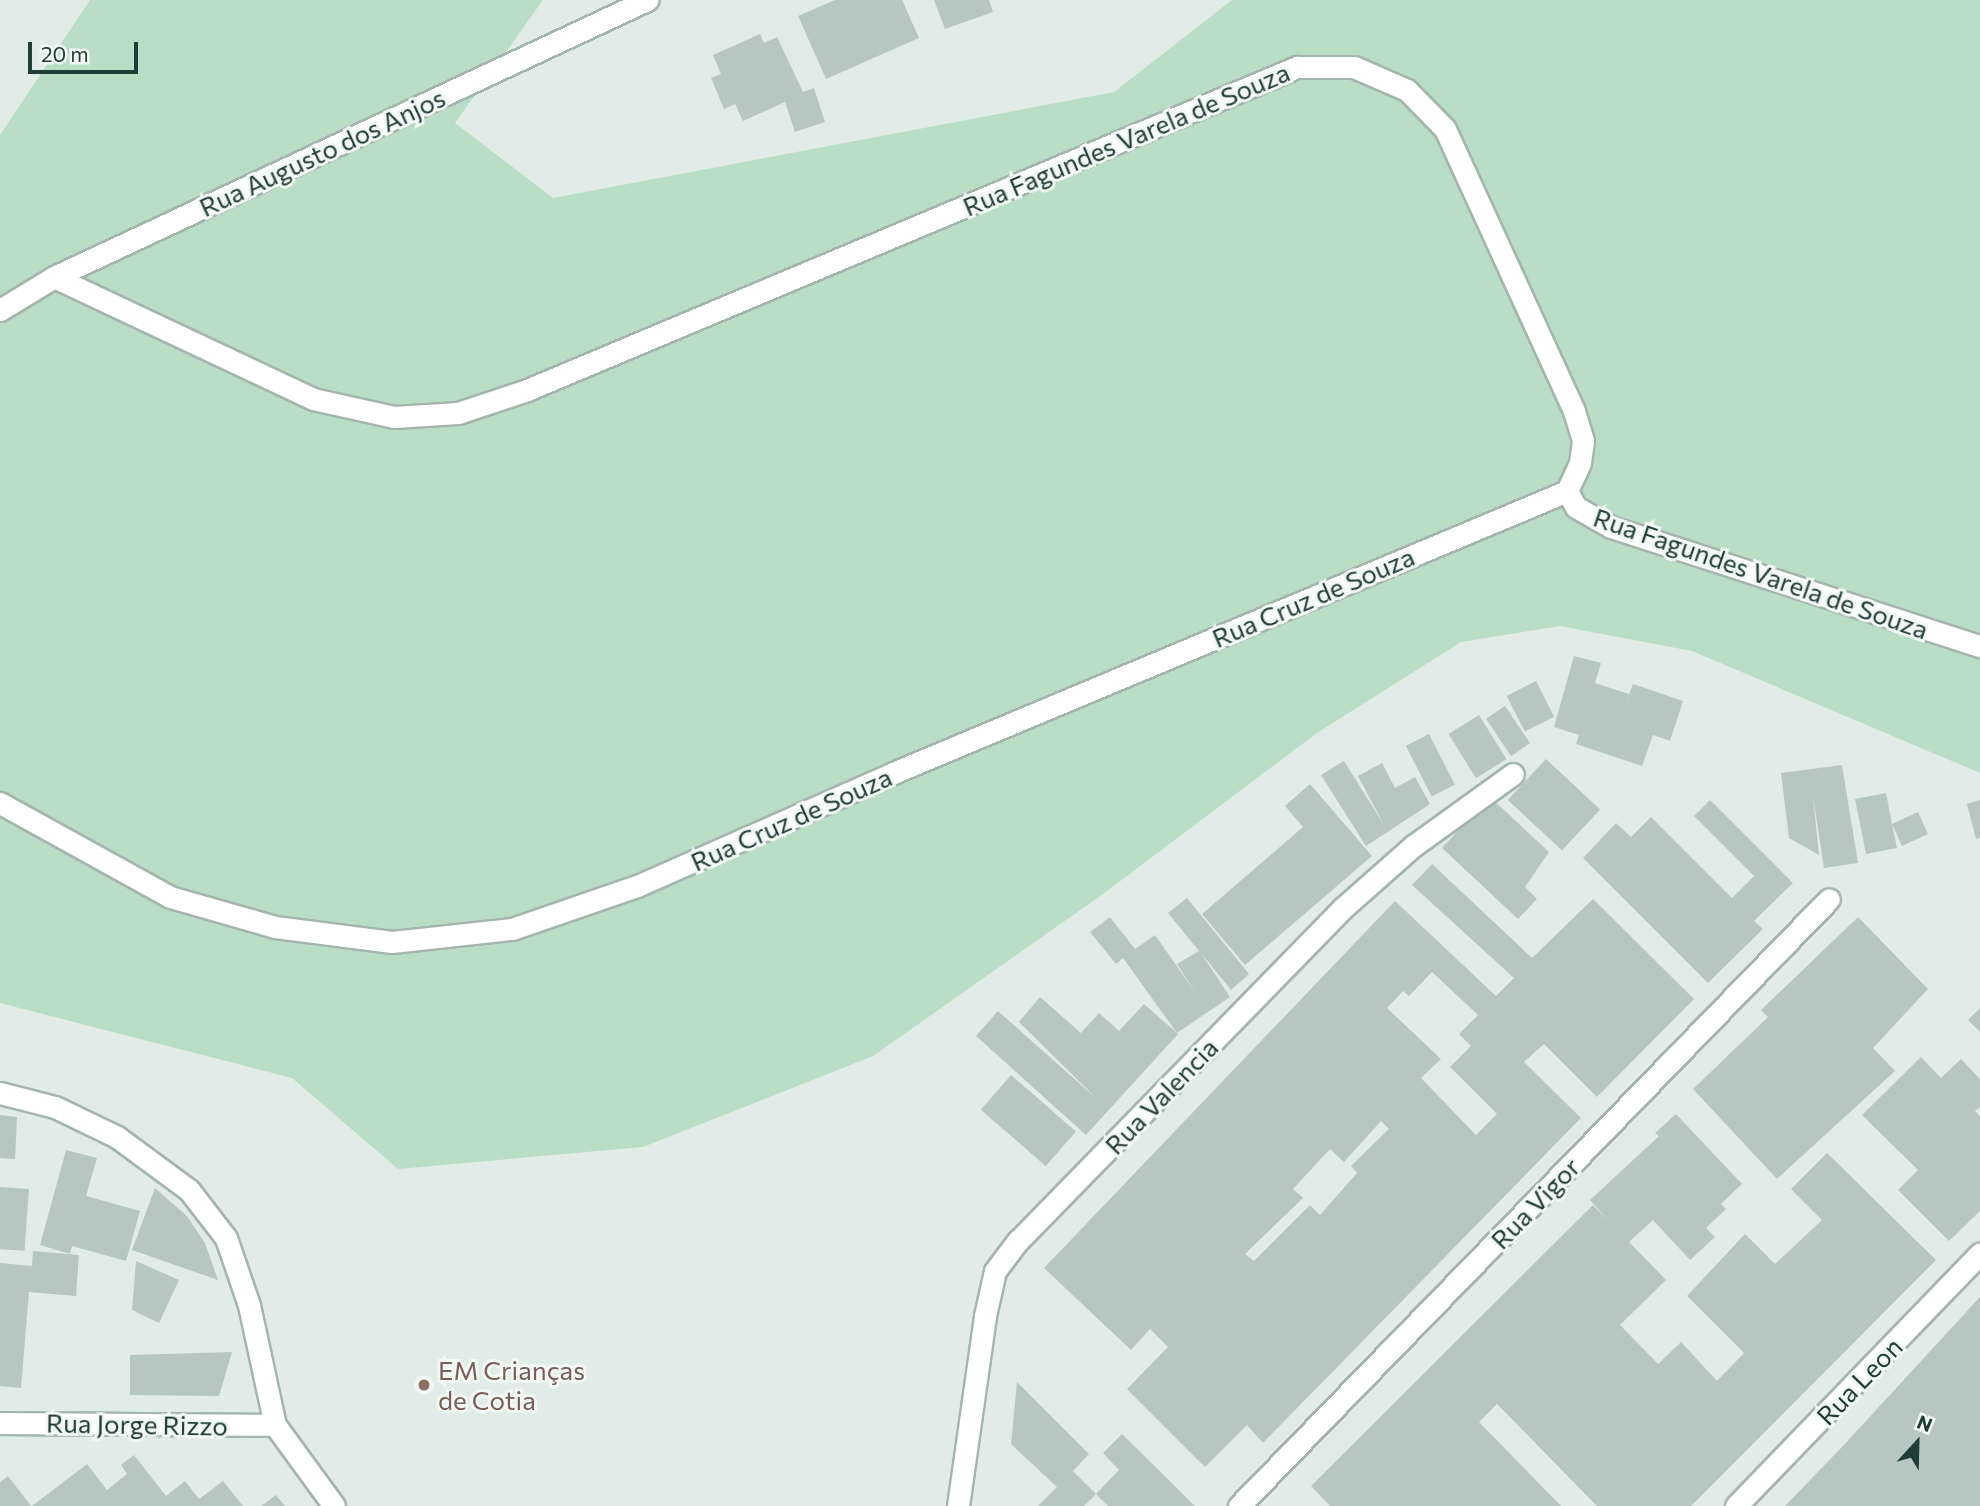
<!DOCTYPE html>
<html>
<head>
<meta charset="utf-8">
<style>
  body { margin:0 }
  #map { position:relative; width:1980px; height:1506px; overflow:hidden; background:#e1ece8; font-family:Commissioner,sans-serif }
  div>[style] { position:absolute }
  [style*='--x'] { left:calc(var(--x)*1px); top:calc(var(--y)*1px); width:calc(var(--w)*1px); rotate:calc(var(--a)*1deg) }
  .green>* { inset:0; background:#b9dec5 }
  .building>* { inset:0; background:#b6c7c1; transform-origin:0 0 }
  .roads { filter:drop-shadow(2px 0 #a4b4af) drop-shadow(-2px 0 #a4b4af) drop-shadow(0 2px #a4b4af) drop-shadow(0 -2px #a4b4af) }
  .minor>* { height:21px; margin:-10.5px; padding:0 10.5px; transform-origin:10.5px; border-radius:10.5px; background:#fff }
  .dots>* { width:19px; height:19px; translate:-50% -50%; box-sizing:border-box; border:4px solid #f1f8f5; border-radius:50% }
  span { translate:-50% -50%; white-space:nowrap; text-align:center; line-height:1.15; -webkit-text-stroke:6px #f1f8f5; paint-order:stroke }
  .street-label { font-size:26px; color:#213d37 }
  .education-label { font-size:26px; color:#785e54 }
  .left { translate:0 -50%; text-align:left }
  .north { position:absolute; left:1882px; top:1408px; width:70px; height:70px; -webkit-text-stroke:5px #f1f8f5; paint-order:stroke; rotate:22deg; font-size:19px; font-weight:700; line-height:28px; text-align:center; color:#213d37 }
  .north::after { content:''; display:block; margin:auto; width:24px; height:32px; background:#213d37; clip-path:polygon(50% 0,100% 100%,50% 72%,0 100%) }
  .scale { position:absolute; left:28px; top:42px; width:110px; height:32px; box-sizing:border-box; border:4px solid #213d37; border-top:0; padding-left:9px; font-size:21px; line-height:24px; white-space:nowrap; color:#213d37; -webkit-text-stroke:5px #f1f8f5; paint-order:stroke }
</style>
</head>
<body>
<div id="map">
  <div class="green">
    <i style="clip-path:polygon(90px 0,543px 0,455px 123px,553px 198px,1114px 92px,1232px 0,1980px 0,1980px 773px,1692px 651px,1560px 626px,1461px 642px,1317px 733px,1103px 894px,873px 1056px,643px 1147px,398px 1169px,292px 1078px,0 1003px,0 135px)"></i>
  </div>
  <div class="building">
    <i style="clip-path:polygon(835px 0,902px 0,919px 38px,826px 79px,798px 16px)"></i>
    <i style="clip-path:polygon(934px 0,989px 0,993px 12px,945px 29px)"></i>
    <i style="clip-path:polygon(760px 34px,764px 43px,777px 37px,803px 92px,814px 88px,825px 122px,795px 132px,785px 102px,743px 121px,735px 104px,724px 109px,711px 78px,721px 74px,713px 55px)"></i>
    <i style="clip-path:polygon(1574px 656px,1601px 663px,1595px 683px,1629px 694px,1624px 708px,1633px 684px,1683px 701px,1670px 741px,1653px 735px,1642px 766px,1576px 744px,1579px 735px,1554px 727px)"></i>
    <i style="left:1536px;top:681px;width:40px;height:33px;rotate:63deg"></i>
    <i style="left:1505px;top:706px;width:45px;height:23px;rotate:56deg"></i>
    <i style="left:1479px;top:715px;width:52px;height:36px;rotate:58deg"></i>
    <i style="left:1429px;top:734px;width:57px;height:26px;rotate:63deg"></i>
    <i style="left:1546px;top:759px;width:74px;height:56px;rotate:43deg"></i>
    <i style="clip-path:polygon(1344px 761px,1384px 825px,1358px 776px,1382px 763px,1395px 788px,1415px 777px,1430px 804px,1366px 846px,1321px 775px)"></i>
    <i style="clip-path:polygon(1842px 765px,1858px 863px,1824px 868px,1813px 796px,1819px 855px,1789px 838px,1781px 773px)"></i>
    <i style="clip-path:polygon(1310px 784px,1372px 856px,1245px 965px,1202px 914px,1303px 827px,1285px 806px)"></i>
    <i style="clip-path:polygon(1886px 793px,1892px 824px,1918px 812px,1928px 834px,1902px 846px,1892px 824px,1897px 848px,1866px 854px,1855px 799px)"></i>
    <i style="clip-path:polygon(1490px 797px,1549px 852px,1525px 887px,1537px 899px,1518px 919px,1442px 848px)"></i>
    <i style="clip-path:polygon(1710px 800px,1793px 883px,1754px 921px,1763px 929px,1708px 983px,1583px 858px,1616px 823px,1631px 837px,1651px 817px,1732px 898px,1754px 876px,1694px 816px)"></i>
    <i style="clip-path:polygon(1980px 800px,1980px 838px,1976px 839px,1967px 804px)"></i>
    <i style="clip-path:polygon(evenodd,1432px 864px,1532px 958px,1593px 899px,1694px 999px,1597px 1097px,1544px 1044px,1524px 1062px,1581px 1118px,1263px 1443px,1247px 1425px,1205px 1467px,1127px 1389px,1168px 1347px,1150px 1329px,1131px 1350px,1044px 1268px,1395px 901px,1496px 996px,1514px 978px,1412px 885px,1432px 864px,1432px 972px,1478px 1015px,1459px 1034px,1471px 1046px,1450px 1067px,1497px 1114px,1476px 1135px,1421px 1078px,1441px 1059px,1387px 1008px,1403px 991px,1409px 996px,1432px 972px,1432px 864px,1381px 1121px,1389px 1129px,1351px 1166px,1357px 1173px,1320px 1215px,1310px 1205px,1254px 1261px,1245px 1254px,1303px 1198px,1293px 1189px,1330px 1149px,1344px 1162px,1381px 1121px)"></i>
    <i style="clip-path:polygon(1187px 898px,1249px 974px,1231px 990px,1201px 953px,1230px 997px,1177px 1033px,1123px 958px,1116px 964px,1090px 932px,1110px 917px,1135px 949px,1155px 935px,1197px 995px,1177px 964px,1199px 951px,1168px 913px)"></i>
    <i style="clip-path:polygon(1858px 917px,1928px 989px,1873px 1048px,1895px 1071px,1777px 1179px,1693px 1089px,1768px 1017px,1761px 1010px)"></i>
    <i style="clip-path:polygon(1040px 997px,1081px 1033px,1099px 1013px,1119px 1031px,1144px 1004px,1178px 1034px,1086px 1135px,976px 1036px,998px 1011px,1097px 1099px,1019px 1022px)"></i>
    <i style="clip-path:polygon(1980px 1008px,1980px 1032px,1968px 1020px)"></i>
    <i style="clip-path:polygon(1921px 1057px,1941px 1078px,1961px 1059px,1980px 1079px,1980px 1107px,1975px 1111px,1980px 1116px,1980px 1211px,1949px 1241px,1898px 1190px,1918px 1170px,1862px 1115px)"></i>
    <i style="left:1011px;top:1075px;width:86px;height:46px;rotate:41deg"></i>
    <i style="clip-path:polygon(1676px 1114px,1742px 1184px,1721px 1204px,1726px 1209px,1706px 1228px,1715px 1237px,1690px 1260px,1653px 1220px,1629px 1242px,1666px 1280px,1620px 1325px,1658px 1364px,1681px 1342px,1717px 1381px,1744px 1353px,1687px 1296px,1745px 1234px,1775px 1264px,1822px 1220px,1791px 1189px,1827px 1153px,1936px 1260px,1691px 1506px,1597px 1506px,1497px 1404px,1479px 1422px,1561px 1506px,1330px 1506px,1311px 1486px,1593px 1205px,1608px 1220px,1590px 1200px,1659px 1136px,1655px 1133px)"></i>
    <i style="clip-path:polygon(0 1115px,17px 1117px,15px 1159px,0 1158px)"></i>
    <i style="clip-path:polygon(66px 1150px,97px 1158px,86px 1196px,140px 1211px,126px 1261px,72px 1246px,70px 1254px,40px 1245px)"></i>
    <i style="left:0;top:1187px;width:29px;height:62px;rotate:4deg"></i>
    <i style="clip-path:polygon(155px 1188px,187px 1216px,205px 1243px,218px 1280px,132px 1250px)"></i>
    <i style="clip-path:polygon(33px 1251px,79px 1255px,76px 1296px,29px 1292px,21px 1388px,0 1386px,0 1263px,32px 1266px)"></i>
    <i style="clip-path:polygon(136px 1261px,179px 1280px,159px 1323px,132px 1310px)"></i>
    <i style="clip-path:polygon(1980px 1297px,1980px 1506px,1785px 1506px,1842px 1447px)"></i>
    <i style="clip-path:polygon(232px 1352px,219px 1396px,130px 1395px,130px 1355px)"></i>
    <i style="clip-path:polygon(1017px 1382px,1089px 1454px,1073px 1471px,1096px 1494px,1084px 1506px,1038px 1506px,1057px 1487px,1011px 1444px)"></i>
    <i style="clip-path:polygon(1122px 1434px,1195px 1506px,1108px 1506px,1096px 1494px,1119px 1470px,1103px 1453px)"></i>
    <i style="clip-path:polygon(134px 1455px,166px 1496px,185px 1481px,199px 1499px,223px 1481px,243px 1506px,32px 1506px,87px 1464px,107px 1490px,127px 1474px,121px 1465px)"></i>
    <i style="clip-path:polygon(8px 1476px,31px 1506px,0 1506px,0 1482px)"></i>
    <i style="clip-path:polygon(276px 1495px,285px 1506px,261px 1506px)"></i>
  </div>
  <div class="roads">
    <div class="minor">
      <i style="--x:54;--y:277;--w:286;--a:25.2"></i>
      <i style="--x:313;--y:399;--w:83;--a:12.5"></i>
      <i style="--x:394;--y:417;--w:64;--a:-3.6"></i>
      <i style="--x:458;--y:413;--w:73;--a:-18.4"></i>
      <i style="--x:527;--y:390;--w:835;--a:-22.76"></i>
      <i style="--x:1297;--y:67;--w:57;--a:0"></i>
      <i style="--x:1354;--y:67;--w:58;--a:23.5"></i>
      <i style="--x:1407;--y:90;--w:54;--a:45.7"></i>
      <i style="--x:1445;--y:129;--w:310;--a:65.4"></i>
      <i style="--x:1574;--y:411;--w:31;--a:73"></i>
      <i style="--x:1583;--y:441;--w:22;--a:98"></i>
      <i style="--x:1580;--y:463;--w:31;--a:115"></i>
      <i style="--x:1567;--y:491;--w:18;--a:61"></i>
      <i style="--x:1576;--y:507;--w:40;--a:29.7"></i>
      <i style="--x:1611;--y:527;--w:388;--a:17.9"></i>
      <i style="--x:0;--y:310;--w:63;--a:-31.4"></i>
      <i style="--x:54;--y:277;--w:655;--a:-25.04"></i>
      <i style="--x:0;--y:803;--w:194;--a:28.9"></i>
      <i style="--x:170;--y:897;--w:109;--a:15.9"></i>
      <i style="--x:275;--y:927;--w:118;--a:7.3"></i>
      <i style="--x:392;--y:942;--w:121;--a:-6.2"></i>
      <i style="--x:512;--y:929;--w:132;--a:-19"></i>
      <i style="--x:637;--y:886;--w:280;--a:-23.8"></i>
      <i style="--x:893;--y:773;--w:731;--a:-22.7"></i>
      <i style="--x:0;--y:1093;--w:57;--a:14.3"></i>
      <i style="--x:55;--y:1107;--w:69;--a:25.8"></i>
      <i style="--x:117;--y:1137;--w:89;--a:36.4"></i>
      <i style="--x:189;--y:1190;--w:61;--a:52.4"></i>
      <i style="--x:226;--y:1238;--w:71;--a:71.1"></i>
      <i style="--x:249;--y:1305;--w:123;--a:77.8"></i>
      <i style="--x:275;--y:1425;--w:100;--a:53.9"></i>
      <i style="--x:0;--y:1423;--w:275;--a:0.4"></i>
      <i style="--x:958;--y:1506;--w:192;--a:-81.9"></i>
      <i style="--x:985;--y:1316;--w:46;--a:-77.5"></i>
      <i style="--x:995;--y:1271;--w:38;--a:-53"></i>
      <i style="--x:1018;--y:1241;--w:465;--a:-45.7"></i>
      <i style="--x:1343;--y:908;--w:94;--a:-41.5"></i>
      <i style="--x:1413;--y:846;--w:123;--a:-35.8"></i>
      <i style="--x:1239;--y:1506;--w:846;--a:-45.81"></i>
      <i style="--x:1736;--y:1506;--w:351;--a:-46"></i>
    </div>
  </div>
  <div class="dots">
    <i style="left:424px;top:1385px;background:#8d6e63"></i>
  </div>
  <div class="street-label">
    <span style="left:1126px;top:139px;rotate:-23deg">Rua Fagundes Varela de Souza</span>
    <span style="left:322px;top:152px;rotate:-25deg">Rua Augusto dos Anjos</span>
    <span style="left:1761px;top:573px;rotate:19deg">Rua Fagundes Varela de Souza</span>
    <span style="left:1313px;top:597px;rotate:-23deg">Rua Cruz de Souza</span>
    <span style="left:791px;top:819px;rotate:-24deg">Rua Cruz de Souza</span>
    <span style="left:1161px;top:1096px;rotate:-46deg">Rua Valencia</span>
    <span style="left:1535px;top:1203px;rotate:-46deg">Rua Vigor</span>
    <span style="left:1859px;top:1381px;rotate:-46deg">Rua Leon</span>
    <span style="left:137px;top:1424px;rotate:1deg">Rua Jorge Rizzo</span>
  </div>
  <div class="education-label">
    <span class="left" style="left:438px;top:1385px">EM Crianças<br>de Cotia</span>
  </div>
  <div class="north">N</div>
  <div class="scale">20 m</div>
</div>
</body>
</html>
